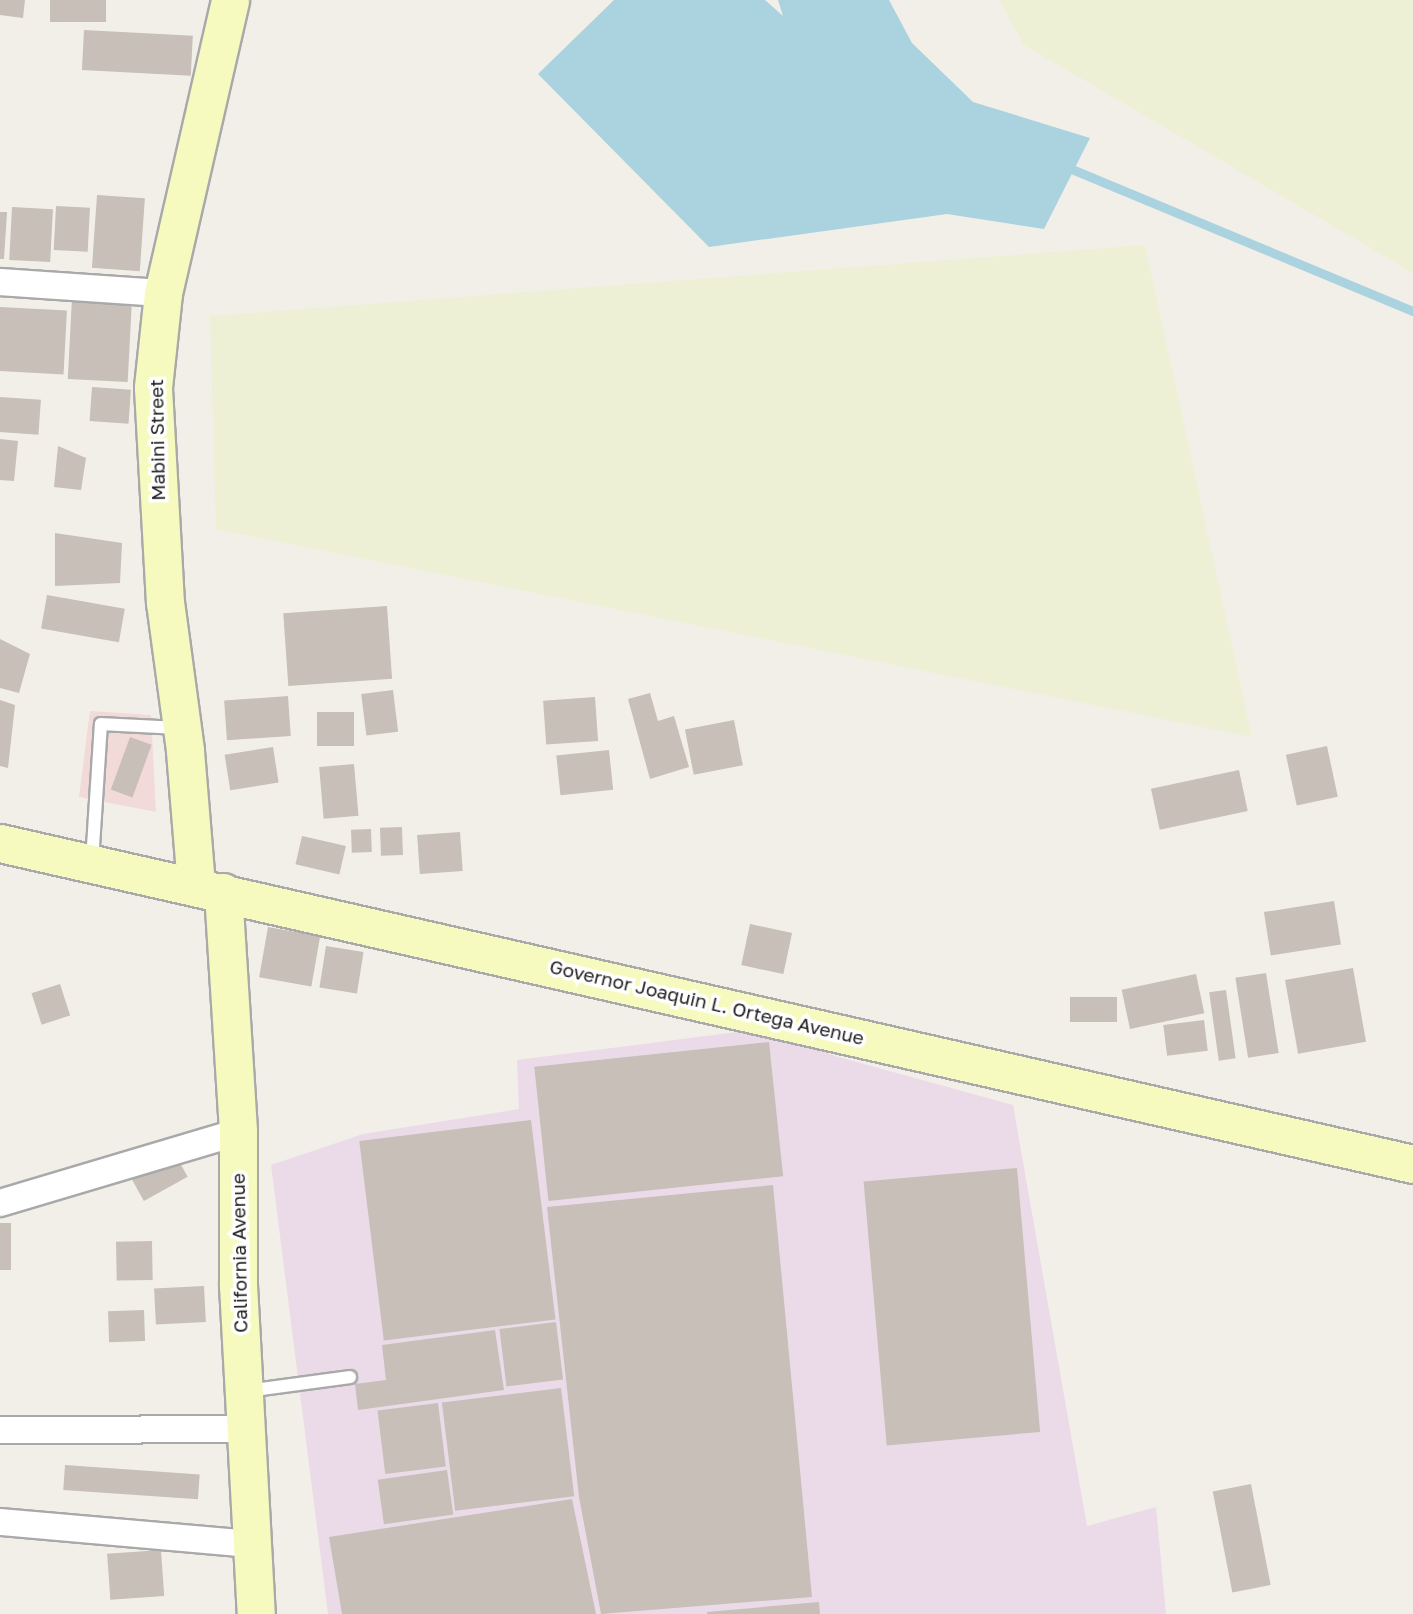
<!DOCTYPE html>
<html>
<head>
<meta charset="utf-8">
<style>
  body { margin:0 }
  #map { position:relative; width:1413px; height:1614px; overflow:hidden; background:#f2efe9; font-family:"Golos Text",sans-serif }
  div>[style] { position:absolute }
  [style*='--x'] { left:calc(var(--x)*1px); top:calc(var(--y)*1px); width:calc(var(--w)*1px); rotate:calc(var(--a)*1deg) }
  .commercial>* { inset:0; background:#f2dad9 }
  .industrial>* { inset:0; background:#ebdbe8 }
  .farmland>* { inset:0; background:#eef0d5 }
  .water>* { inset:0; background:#aad3df }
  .stream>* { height:9px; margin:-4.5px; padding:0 4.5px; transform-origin:4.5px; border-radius:4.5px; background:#aad3df }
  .building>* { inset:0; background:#c7bfb8; transform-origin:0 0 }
  .roads { filter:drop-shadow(2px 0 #a9a9a9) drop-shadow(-2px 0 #a9a9a9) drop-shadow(0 2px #a9a9a9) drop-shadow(0 -2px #a9a9a9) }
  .lane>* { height:12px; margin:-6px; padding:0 6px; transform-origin:6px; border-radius:6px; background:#fff }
  .street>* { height:26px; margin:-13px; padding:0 13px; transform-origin:13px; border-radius:13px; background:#fff }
  .secondary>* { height:37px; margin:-18.5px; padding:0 18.5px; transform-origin:18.5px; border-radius:18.5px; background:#f7fabf }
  span { translate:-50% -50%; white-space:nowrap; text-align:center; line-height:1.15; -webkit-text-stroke:7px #fff; paint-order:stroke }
  .street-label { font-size:19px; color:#222 }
</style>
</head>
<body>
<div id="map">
  <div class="commercial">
    <i style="clip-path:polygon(90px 711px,151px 715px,156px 812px,79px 797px)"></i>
  </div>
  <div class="industrial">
    <i style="clip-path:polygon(761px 1029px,835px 1056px,1013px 1105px,1087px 1526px,1156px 1507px,1166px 1614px,328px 1614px,271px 1165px,363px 1134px,519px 1109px,517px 1060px)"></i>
  </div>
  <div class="farmland">
    <i style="clip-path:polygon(999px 0,1413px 0,1413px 273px,1024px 45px)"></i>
    <i style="clip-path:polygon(1145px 245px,1252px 737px,216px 529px,210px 316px)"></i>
  </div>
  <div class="water">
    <i style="clip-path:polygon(614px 0,765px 0,783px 16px,778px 0,889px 0,912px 43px,973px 102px,1090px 138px,1044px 229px,947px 214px,709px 247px,538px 74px)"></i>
  </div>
  <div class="stream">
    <i style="--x:1074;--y:170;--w:367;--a:22.6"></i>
  </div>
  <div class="building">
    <i style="clip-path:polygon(0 0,25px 0,23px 18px,0 15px)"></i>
    <i style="left:50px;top:0;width:56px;height:22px"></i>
    <i style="left:84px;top:30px;width:109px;height:40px;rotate:3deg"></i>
    <i style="left:97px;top:195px;width:48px;height:73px;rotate:4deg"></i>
    <i style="left:56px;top:206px;width:34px;height:44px;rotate:3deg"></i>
    <i style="left:12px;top:207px;width:41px;height:53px;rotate:3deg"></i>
    <i style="clip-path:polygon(0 212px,7px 212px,4px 259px,0 259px)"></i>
    <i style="left:72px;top:298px;width:60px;height:81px;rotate:3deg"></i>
    <i style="left:0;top:307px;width:67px;height:64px;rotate:3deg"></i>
    <i style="left:92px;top:387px;width:39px;height:34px;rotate:4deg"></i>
    <i style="left:0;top:397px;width:41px;height:35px;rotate:4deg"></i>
    <i style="clip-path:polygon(0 439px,18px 441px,14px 481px,0 480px)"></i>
    <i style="clip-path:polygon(58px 446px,86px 458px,81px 490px,54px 487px)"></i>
    <i style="clip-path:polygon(55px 533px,122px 543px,120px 583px,55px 586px)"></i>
    <i style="left:47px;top:595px;width:79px;height:34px;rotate:10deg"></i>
    <i style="left:387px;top:606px;width:73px;height:104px;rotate:86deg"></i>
    <i style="clip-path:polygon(0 639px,30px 654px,19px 693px,0 688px)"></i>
    <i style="left:393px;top:690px;width:42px;height:32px;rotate:83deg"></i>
    <i style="clip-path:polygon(650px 693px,658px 721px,674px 716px,689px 767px,650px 779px,628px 699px)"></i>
    <i style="left:288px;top:696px;width:40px;height:64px;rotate:86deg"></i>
    <i style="left:595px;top:697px;width:44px;height:52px;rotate:86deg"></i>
    <i style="clip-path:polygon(0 700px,15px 705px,8px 768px,0 766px)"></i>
    <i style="left:354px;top:712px;width:34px;height:37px;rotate:90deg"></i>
    <i style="left:734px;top:720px;width:46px;height:50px;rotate:79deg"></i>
    <i style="left:130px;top:737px;width:23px;height:56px;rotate:20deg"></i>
    <i style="left:1327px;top:746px;width:52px;height:42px;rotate:78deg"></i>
    <i style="left:273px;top:747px;width:36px;height:49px;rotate:81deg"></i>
    <i style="left:609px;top:750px;width:40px;height:53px;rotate:84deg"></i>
    <i style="left:354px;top:764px;width:52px;height:35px;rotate:85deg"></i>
    <i style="left:1239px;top:770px;width:42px;height:90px;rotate:78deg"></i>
    <i style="left:402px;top:827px;width:28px;height:22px;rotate:88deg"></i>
    <i style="left:371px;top:829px;width:23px;height:20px;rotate:88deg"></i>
    <i style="left:460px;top:832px;width:39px;height:43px;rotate:86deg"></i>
    <i style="left:302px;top:836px;width:45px;height:29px;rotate:13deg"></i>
    <i style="left:1334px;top:901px;width:44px;height:71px;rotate:81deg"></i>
    <i style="left:750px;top:924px;width:43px;height:42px;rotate:12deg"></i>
    <i style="left:268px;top:927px;width:53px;height:51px;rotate:10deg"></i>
    <i style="left:326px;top:946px;width:38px;height:42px;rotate:9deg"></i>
    <i style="left:1353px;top:968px;width:75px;height:69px;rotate:80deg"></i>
    <i style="left:1266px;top:973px;width:81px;height:31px;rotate:81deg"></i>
    <i style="left:1196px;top:974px;width:40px;height:76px;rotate:78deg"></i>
    <i style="left:60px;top:984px;width:33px;height:30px;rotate:72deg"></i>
    <i style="left:1226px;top:990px;width:69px;height:17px;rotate:82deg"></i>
    <i style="left:1117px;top:997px;width:25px;height:47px;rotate:90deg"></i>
    <i style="left:1204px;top:1020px;width:31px;height:41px;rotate:83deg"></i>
    <i style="left:769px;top:1042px;width:135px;height:236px;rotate:84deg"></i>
    <i style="left:531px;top:1120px;width:201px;height:173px;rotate:83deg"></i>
    <i style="left:175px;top:1154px;width:26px;height:50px;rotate:61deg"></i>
    <i style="left:1017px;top:1168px;width:265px;height:154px;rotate:85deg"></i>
    <i style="clip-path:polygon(773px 1185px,812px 1597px,601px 1614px,579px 1497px,547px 1207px)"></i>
    <i style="left:0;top:1223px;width:11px;height:47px"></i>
    <i style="left:152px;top:1241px;width:39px;height:36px;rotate:89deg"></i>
    <i style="left:204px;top:1286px;width:36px;height:50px;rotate:87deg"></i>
    <i style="left:144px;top:1310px;width:31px;height:36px;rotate:88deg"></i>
    <i style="left:556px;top:1322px;width:58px;height:57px;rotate:83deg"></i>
    <i style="clip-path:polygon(495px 1330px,504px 1390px,358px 1410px,355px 1384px,386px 1380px,382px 1345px)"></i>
    <i style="left:561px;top:1388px;width:109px;height:120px;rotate:83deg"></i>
    <i style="left:438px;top:1403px;width:64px;height:61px;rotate:83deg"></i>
    <i style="left:65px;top:1465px;width:135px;height:25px;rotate:4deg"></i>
    <i style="left:447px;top:1470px;width:45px;height:70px;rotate:82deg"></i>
    <i style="left:1251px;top:1484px;width:103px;height:39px;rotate:79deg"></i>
    <i style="clip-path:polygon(572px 1499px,596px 1614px,342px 1614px,329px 1537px)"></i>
    <i style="left:161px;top:1550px;width:46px;height:54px;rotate:86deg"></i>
    <i style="clip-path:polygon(819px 1602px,820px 1614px,707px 1614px,707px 1612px)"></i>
  </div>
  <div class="roads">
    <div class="lane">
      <i style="--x:92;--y:862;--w:138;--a:-86.3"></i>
      <i style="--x:101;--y:724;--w:77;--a:3"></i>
      <i style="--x:247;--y:1391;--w:104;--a:-7.7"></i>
    </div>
    <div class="street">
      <i style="--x:0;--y:282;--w:163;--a:3.9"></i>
      <i style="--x:0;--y:1203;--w:248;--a:-16.6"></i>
      <i style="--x:0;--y:1430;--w:245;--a:-0.2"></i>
      <i style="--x:0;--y:1522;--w:253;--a:5"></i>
    </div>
    <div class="secondary">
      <i style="--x:0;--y:843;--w:1449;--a:12.8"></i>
      <i style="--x:196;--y:885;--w:135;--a:-94.7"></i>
      <i style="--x:185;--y:750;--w:148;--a:-97.7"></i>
      <i style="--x:165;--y:603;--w:216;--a:-93.2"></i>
      <i style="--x:153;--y:387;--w:95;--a:-83.9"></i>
      <i style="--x:163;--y:293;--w:301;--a:-77.1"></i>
      <i style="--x:223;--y:892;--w:240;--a:86.4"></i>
      <i style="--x:238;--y:1132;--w:153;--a:90"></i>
      <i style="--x:238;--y:1285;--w:329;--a:86.9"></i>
    </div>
  </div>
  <div class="street-label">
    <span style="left:157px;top:440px;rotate:-91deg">Mabini Street</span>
    <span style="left:707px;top:1002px;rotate:13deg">Governor Joaquin L. Ortega Avenue</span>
    <span style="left:239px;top:1253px;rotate:-91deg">California Avenue</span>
  </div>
</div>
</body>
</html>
